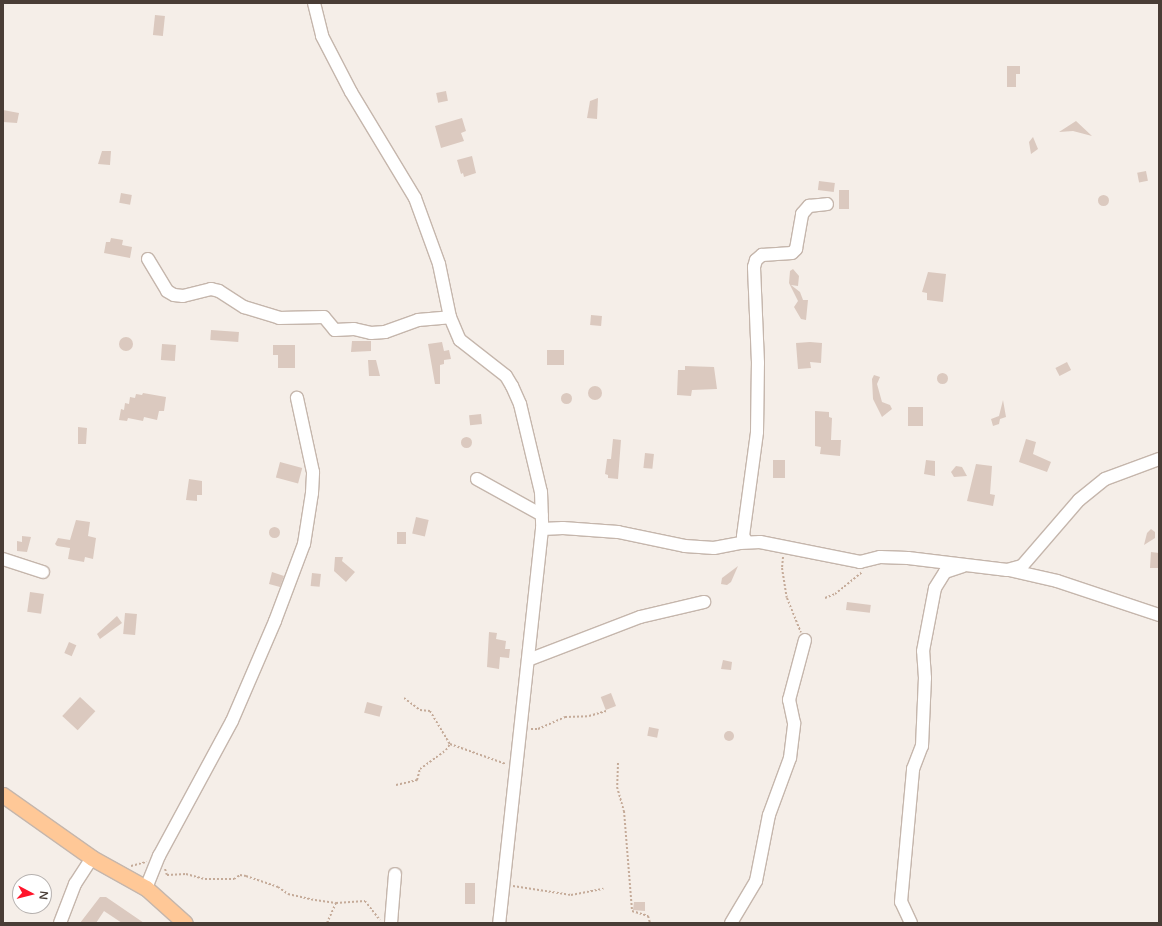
<!DOCTYPE html>
<html>
<head>
<meta charset="utf-8">
<style>
  body { margin:0 }
  #map { position:relative; width:1162px; height:926px; overflow:hidden; background:#f5eee8; font-family:"Varela Round",sans-serif }
  div>[style] { position:absolute }
  [style*='--x'] { left:calc(var(--x)*1px); top:calc(var(--y)*1px); width:calc(var(--w)*1px); rotate:calc(var(--a)*1deg) }
  .building>* { inset:0; background:#dbc9bf; transform-origin:0 0 }
  .round { border-radius:50% }
  .path>* { height:2px; margin-top:-1px; transform-origin:0; background:repeating-linear-gradient(90deg,#c5ab99 0 2px,transparent 0 4px) }
  .roads { filter:drop-shadow(1px 0 #c5b6ac) drop-shadow(-1px 0 #c5b6ac) drop-shadow(0 1px #c5b6ac) drop-shadow(0 -1px #c5b6ac) }
  .minor>* { height:12px; margin:-6px; padding:0 6px; transform-origin:6px; border-radius:6px; background:#fff }
  .major>* { height:15px; margin:-7.5px; padding:0 7.5px; transform-origin:7.5px; border-radius:7.5px; background:#ffc897 }
  span { translate:-50% -50%; white-space:nowrap; text-align:center; line-height:1.15; -webkit-text-stroke:4px #fff; paint-order:stroke }
  .frame { position:absolute; inset:0; border:4px solid #493d36; pointer-events:none }
  .north { position:absolute; left:12px; top:874px; width:40px; height:40px; box-sizing:border-box; background:#fff; border:1px solid #b6b1af; border-radius:50%; rotate:97deg; font-size:11px; font-weight:700; line-height:16px; text-align:center; color:#493d36 }
  .north::after { content:''; display:block; margin:auto; width:14px; height:18px; background:#ff152b; clip-path:polygon(50% 0,100% 100%,50% 72%,0 100%) }
</style>
</head>
<body>
<div id="map">
  <div class="building">
    <i style="left:155px;top:15px;width:10px;height:20px;rotate:6deg"></i>
    <i style="clip-path:polygon(1007px 66px,1020px 66px,1020px 74px,1016px 74px,1016px 87px,1007px 87px)"></i>
    <i style="left:446px;top:91px;width:10px;height:10px;rotate:79deg"></i>
    <i style="clip-path:polygon(598px 98px,597px 119px,587px 118px,590px 101px)"></i>
    <i style="clip-path:polygon(3px 110px,19px 113px,17px 123px,3px 122px)"></i>
    <i style="clip-path:polygon(462px 118px,466px 131px,461px 133px,464px 141px,441px 148px,435px 126px)"></i>
    <i style="clip-path:polygon(1076px 121px,1092px 136px,1073px 131px,1059px 132px)"></i>
    <i style="clip-path:polygon(1033px 137px,1038px 149px,1031px 154px,1029px 142px)"></i>
    <i style="clip-path:polygon(102px 151px,111px 151px,110px 165px,98px 164px)"></i>
    <i style="clip-path:polygon(472px 156px,476px 173px,464px 177px,463px 173px,461px 174px,457px 160px)"></i>
    <i style="left:1146px;top:171px;width:10px;height:9px;rotate:79deg"></i>
    <i style="left:819px;top:181px;width:16px;height:9px;rotate:7deg"></i>
    <i style="left:839px;top:190px;width:10px;height:19px"></i>
    <i style="left:121px;top:193px;width:11px;height:10px;rotate:10deg"></i>
    <i class="round" style="left:1097.5px;top:194.5px;width:11px;height:11px"></i>
    <i style="clip-path:polygon(111px 238px,123px 240px,122px 245px,132px 247px,130px 258px,104px 253px,106px 242px,110px 242px)"></i>
    <i style="clip-path:polygon(793px 269px,799px 276px,798px 286px,791px 285px,800px 292px,803px 300px,808px 300px,806px 320px,801px 319px,794px 307px,798px 301px,789px 283px,790px 271px)"></i>
    <i style="clip-path:polygon(928px 272px,946px 274px,943px 302px,927px 300px,927px 293px,922px 292px)"></i>
    <i style="left:591px;top:315px;width:11px;height:10px;rotate:5deg"></i>
    <i style="left:211px;top:330px;width:28px;height:10px;rotate:4deg"></i>
    <i class="round" style="left:119px;top:337px;width:14px;height:14px"></i>
    <i style="clip-path:polygon(352px 341px,371px 341px,371px 351px,351px 352px)"></i>
    <i style="clip-path:polygon(442px 342px,444px 351px,449px 350px,451px 359px,444px 360px,444px 364px,440px 365px,440px 384px,435px 384px,428px 344px)"></i>
    <i style="clip-path:polygon(810px 342px,822px 343px,821px 363px,810px 362px,811px 368px,798px 369px,796px 343px)"></i>
    <i style="left:162px;top:344px;width:14px;height:16px;rotate:4deg"></i>
    <i style="clip-path:polygon(273px 345px,295px 345px,295px 368px,278px 368px,278px 355px,273px 355px)"></i>
    <i style="left:564px;top:350px;width:15px;height:17px;rotate:90deg"></i>
    <i style="clip-path:polygon(368px 360px,376px 360px,380px 376px,369px 376px)"></i>
    <i style="left:1067px;top:362px;width:9px;height:13px;rotate:63deg"></i>
    <i style="clip-path:polygon(685px 366px,714px 367px,717px 389px,692px 390px,691px 396px,677px 395px,678px 370px,685px 370px)"></i>
    <i class="round" style="left:936.5px;top:372.5px;width:11px;height:11px"></i>
    <i style="clip-path:polygon(874px 375px,880px 377px,877px 384px,882px 402px,890px 405px,892px 409px,882px 417px,873px 399px,872px 379px)"></i>
    <i class="round" style="left:588px;top:386px;width:14px;height:14px"></i>
    <i class="round" style="left:560.5px;top:392.5px;width:11px;height:11px"></i>
    <i style="clip-path:polygon(143px 393px,166px 397px,164px 411px,159px 411px,157px 420px,144px 417px,143px 421px,128px 418px,127px 421px,119px 420px,121px 409px,124px 410px,125px 403px,129px 404px,130px 397px,135px 398px,136px 394px,142px 395px)"></i>
    <i style="clip-path:polygon(1003px 400px,1006px 417px,1000px 419px,999px 424px,993px 426px,991px 419px,999px 416px)"></i>
    <i style="left:908px;top:407px;width:15px;height:19px"></i>
    <i style="clip-path:polygon(815px 411px,829px 412px,829px 417px,832px 418px,831px 440px,841px 440px,840px 456px,820px 454px,821px 447px,815px 446px)"></i>
    <i style="left:481px;top:414px;width:10px;height:12px;rotate:84deg"></i>
    <i style="clip-path:polygon(78px 427px,87px 428px,86px 444px,78px 444px)"></i>
    <i class="round" style="left:460.5px;top:436.5px;width:11px;height:11px"></i>
    <i style="clip-path:polygon(613px 439px,621px 440px,618px 479px,608px 478px,608px 475px,605px 474px,607px 459px,611px 459px)"></i>
    <i style="clip-path:polygon(1026px 439px,1036px 442px,1033px 454px,1051px 462px,1047px 472px,1019px 462px)"></i>
    <i style="left:645px;top:453px;width:9px;height:15px;rotate:6deg"></i>
    <i style="left:773px;top:460px;width:12px;height:18px"></i>
    <i style="clip-path:polygon(926px 460px,935px 461px,935px 476px,924px 474px)"></i>
    <i style="left:280px;top:462px;width:23px;height:16px;rotate:15deg"></i>
    <i style="clip-path:polygon(976px 464px,992px 466px,990px 494px,995px 495px,993px 506px,967px 501px)"></i>
    <i style="clip-path:polygon(956px 466px,962px 467px,967px 476px,954px 477px,951px 472px)"></i>
    <i style="clip-path:polygon(189px 479px,202px 481px,202px 495px,197px 495px,197px 501px,186px 500px)"></i>
    <i style="left:416px;top:517px;width:13px;height:17px;rotate:13deg"></i>
    <i style="clip-path:polygon(76px 520px,90px 522px,88px 536px,96px 538px,93px 559px,85px 557px,84px 562px,68px 559px,70px 548px,57px 546px,55px 544px,58px 538px,70px 540px)"></i>
    <i class="round" style="left:268.5px;top:526.5px;width:11px;height:11px"></i>
    <i style="clip-path:polygon(1151px 529px,1155px 532px,1155px 538px,1144px 545px,1147px 533px)"></i>
    <i style="left:397px;top:532px;width:9px;height:12px"></i>
    <i style="clip-path:polygon(22px 536px,31px 537px,27px 552px,17px 551px,17px 541px,22px 542px)"></i>
    <i style="clip-path:polygon(1151px 552px,1159px 553px,1159px 568px,1150px 568px)"></i>
    <i style="clip-path:polygon(335px 557px,343px 557px,342px 561px,355px 572px,346px 582px,334px 571px)"></i>
    <i style="clip-path:polygon(738px 566px,731px 582px,727px 585px,721px 584px,722px 578px)"></i>
    <i style="clip-path:polygon(272px 572px,284px 576px,280px 587px,269px 584px)"></i>
    <i style="left:312px;top:573px;width:9px;height:13px;rotate:6deg"></i>
    <i style="left:30px;top:592px;width:14px;height:20px;rotate:8deg"></i>
    <i style="left:847px;top:602px;width:24px;height:8px;rotate:7deg"></i>
    <i style="left:125px;top:613px;width:12px;height:21px;rotate:5deg"></i>
    <i style="clip-path:polygon(117px 616px,122px 623px,100px 639px,97px 634px)"></i>
    <i style="clip-path:polygon(489px 632px,497px 633px,496px 639px,506px 641px,505px 649px,510px 649px,509px 658px,500px 657px,499px 669px,487px 667px)"></i>
    <i style="left:69px;top:642px;width:8px;height:12px;rotate:23deg"></i>
    <i style="clip-path:polygon(723px 660px,732px 662px,731px 670px,721px 669px)"></i>
    <i style="left:611px;top:693px;width:14px;height:11px;rotate:69deg"></i>
    <i style="left:80px;top:697px;width:21px;height:26px;rotate:43deg"></i>
    <i style="left:367px;top:702px;width:16px;height:11px;rotate:15deg"></i>
    <i style="left:649px;top:727px;width:10px;height:9px;rotate:11deg"></i>
    <i class="round" style="left:724px;top:731px;width:10px;height:10px"></i>
    <i style="left:465px;top:883px;width:10px;height:21px"></i>
    <i style="clip-path:polygon(100px 897px,106px 897px,144px 923px,122px 923px,104px 911px,96px 923px,80px 923px)"></i>
    <i style="clip-path:polygon(634px 902px,645px 902px,645px 911px,633px 910px)"></i>
  </div>
  <div class="path">
    <i style="--x:783;--y:557;--w:11;--a:95"></i>
    <i style="--x:782;--y:568;--w:30;--a:81"></i>
    <i style="--x:787;--y:598;--w:37;--a:68"></i>
    <i style="--x:825;--y:598;--w:11;--a:-22"></i>
    <i style="--x:835;--y:594;--w:35;--a:-39"></i>
    <i style="--x:404;--y:698;--w:20;--a:37"></i>
    <i style="--x:420;--y:710;--w:10;--a:6"></i>
    <i style="--x:430;--y:711;--w:39;--a:59"></i>
    <i style="--x:450;--y:744;--w:59;--a:19.7"></i>
    <i style="--x:531;--y:729;--w:7;--a:0"></i>
    <i style="--x:538;--y:729;--w:30;--a:-24"></i>
    <i style="--x:565;--y:717;--w:24;--a:-2"></i>
    <i style="--x:589;--y:716;--w:18;--a:-16"></i>
    <i style="--x:618;--y:763;--w:24;--a:92"></i>
    <i style="--x:617;--y:787;--w:25;--a:74"></i>
    <i style="--x:624;--y:811;--w:100;--a:85.4"></i>
    <i style="--x:632;--y:911;--w:17;--a:17"></i>
    <i style="--x:648;--y:916;--w:7;--a:74"></i>
    <i style="--x:396;--y:785;--w:22;--a:-13"></i>
    <i style="--x:417;--y:780;--w:11;--a:-75"></i>
    <i style="--x:420;--y:769;--w:32;--a:-36"></i>
    <i style="--x:446;--y:750;--w:7;--a:-56"></i>
    <i style="--x:131;--y:866;--w:16;--a:-15"></i>
    <i style="--x:165;--y:869;--w:6;--a:72"></i>
    <i style="--x:167;--y:875;--w:19;--a:-3"></i>
    <i style="--x:186;--y:874;--w:20;--a:15"></i>
    <i style="--x:205;--y:879;--w:29;--a:0"></i>
    <i style="--x:234;--y:879;--w:7;--a:-34"></i>
    <i style="--x:240;--y:875;--w:6;--a:9"></i>
    <i style="--x:246;--y:876;--w:34;--a:19"></i>
    <i style="--x:278;--y:887;--w:12;--a:35"></i>
    <i style="--x:288;--y:894;--w:28;--a:13"></i>
    <i style="--x:315;--y:900;--w:21;--a:8"></i>
    <i style="--x:336;--y:903;--w:29;--a:-4"></i>
    <i style="--x:365;--y:901;--w:24;--a:52"></i>
    <i style="--x:513;--y:886;--w:59;--a:8.8"></i>
    <i style="--x:571;--y:895;--w:33;--a:-11"></i>
    <i style="--x:327;--y:923;--w:22;--a:-66"></i>
    <i style="--x:855;--y:923;--w:13;--a:0"></i>
  </div>
  <div class="roads">
    <div class="minor">
      <i style="--x:314;--y:3;--w:34;--a:76"></i>
      <i style="--x:322;--y:36;--w:63;--a:62.6"></i>
      <i style="--x:351;--y:92;--w:124;--a:58.9"></i>
      <i style="--x:415;--y:198;--w:70;--a:70"></i>
      <i style="--x:439;--y:264;--w:54;--a:78.3"></i>
      <i style="--x:450;--y:317;--w:25;--a:67"></i>
      <i style="--x:460;--y:340;--w:58;--a:38"></i>
      <i style="--x:506;--y:376;--w:12;--a:59"></i>
      <i style="--x:512;--y:386;--w:20;--a:66"></i>
      <i style="--x:520;--y:404;--w:90;--a:76.6"></i>
      <i style="--x:541;--y:492;--w:37;--a:88"></i>
      <i style="--x:542;--y:529;--w:396;--a:96.2"></i>
      <i style="--x:148;--y:259;--w:37;--a:59"></i>
      <i style="--x:167;--y:291;--w:8;--a:30"></i>
      <i style="--x:174;--y:295;--w:9;--a:6"></i>
      <i style="--x:183;--y:296;--w:29;--a:-14"></i>
      <i style="--x:211;--y:289;--w:8;--a:14"></i>
      <i style="--x:219;--y:291;--w:30;--a:33"></i>
      <i style="--x:244;--y:307;--w:37;--a:17"></i>
      <i style="--x:279;--y:318;--w:45;--a:-1.3"></i>
      <i style="--x:324;--y:317;--w:17;--a:50"></i>
      <i style="--x:335;--y:330;--w:19;--a:-3"></i>
      <i style="--x:354;--y:329;--w:17;--a:13"></i>
      <i style="--x:371;--y:333;--w:14;--a:-4"></i>
      <i style="--x:385;--y:332;--w:35;--a:-20"></i>
      <i style="--x:418;--y:320;--w:32;--a:-5"></i>
      <i style="--x:477;--y:479;--w:74;--a:29"></i>
      <i style="--x:542;--y:529;--w:21;--a:-3"></i>
      <i style="--x:563;--y:528;--w:55;--a:4.2"></i>
      <i style="--x:618;--y:532;--w:68;--a:11.8"></i>
      <i style="--x:685;--y:546;--w:29;--a:4"></i>
      <i style="--x:714;--y:548;--w:26;--a:-11"></i>
      <i style="--x:740;--y:543;--w:20;--a:-3"></i>
      <i style="--x:760;--y:542;--w:102;--a:11.3"></i>
      <i style="--x:860;--y:562;--w:21;--a:-14"></i>
      <i style="--x:880;--y:557;--w:28;--a:2"></i>
      <i style="--x:908;--y:558;--w:100;--a:6.9"></i>
      <i style="--x:1007;--y:570;--w:16;--a:-15"></i>
      <i style="--x:1022;--y:566;--w:87;--a:-49.2"></i>
      <i style="--x:1079;--y:500;--w:33;--a:-39"></i>
      <i style="--x:1105;--y:479;--w:58;--a:-20.3"></i>
      <i style="--x:747;--y:542;--w:7;--a:-124"></i>
      <i style="--x:743;--y:536;--w:105;--a:-82.3"></i>
      <i style="--x:757;--y:432;--w:69;--a:-89.2"></i>
      <i style="--x:758;--y:363;--w:96;--a:-92.4"></i>
      <i style="--x:754;--y:267;--w:7;--a:-74"></i>
      <i style="--x:756;--y:260;--w:8;--a:-40"></i>
      <i style="--x:762;--y:255;--w:30;--a:-4"></i>
      <i style="--x:792;--y:253;--w:6;--a:-45"></i>
      <i style="--x:796;--y:249;--w:36;--a:-80"></i>
      <i style="--x:802;--y:214;--w:11;--a:-49"></i>
      <i style="--x:809;--y:206;--w:18;--a:-6"></i>
      <i style="--x:3;--y:559;--w:42;--a:18"></i>
      <i style="--x:1009;--y:570;--w:49;--a:12.9"></i>
      <i style="--x:1057;--y:581;--w:108;--a:18.4"></i>
      <i style="--x:528;--y:660;--w:120;--a:-21"></i>
      <i style="--x:640;--y:617;--w:66;--a:-13.2"></i>
      <i style="--x:146;--y:888;--w:35;--a:-68"></i>
      <i style="--x:159;--y:856;--w:153;--a:-61.6"></i>
      <i style="--x:232;--y:721;--w:109;--a:-66.7"></i>
      <i style="--x:275;--y:621;--w:82;--a:-69.4"></i>
      <i style="--x:304;--y:544;--w:52;--a:-81.1"></i>
      <i style="--x:312;--y:493;--w:21;--a:-87"></i>
      <i style="--x:313;--y:472;--w:76;--a:-102.2"></i>
      <i style="--x:60;--y:923;--w:42;--a:-69"></i>
      <i style="--x:75;--y:884;--w:31;--a:-57"></i>
      <i style="--x:391;--y:923;--w:49;--a:-85.3"></i>
      <i style="--x:731;--y:923;--w:49;--a:-59.2"></i>
      <i style="--x:756;--y:881;--w:67;--a:-78.9"></i>
      <i style="--x:769;--y:815;--w:61;--a:-69.8"></i>
      <i style="--x:790;--y:758;--w:35;--a:-83"></i>
      <i style="--x:794;--y:723;--w:24;--a:-102"></i>
      <i style="--x:789;--y:700;--w:62;--a:-75.1"></i>
      <i style="--x:911;--y:923;--w:23;--a:-115"></i>
      <i style="--x:901;--y:902;--w:134;--a:-84.8"></i>
      <i style="--x:913;--y:769;--w:25;--a:-69"></i>
      <i style="--x:922;--y:746;--w:68;--a:-87.5"></i>
      <i style="--x:925;--y:678;--w:27;--a:-94"></i>
      <i style="--x:923;--y:651;--w:64;--a:-79.2"></i>
      <i style="--x:935;--y:588;--w:19;--a:-58"></i>
      <i style="--x:945;--y:572;--w:19;--a:-18"></i>
    </div>
    <div class="major">
      <i style="--x:3;--y:795;--w:109;--a:35.3"></i>
      <i style="--x:92;--y:858;--w:62;--a:29.1"></i>
      <i style="--x:146;--y:888;--w:52;--a:41.9"></i>
    </div>
  </div>
  <div class="frame"></div>
  <div class="north">N</div>
</div>
</body>
</html>
